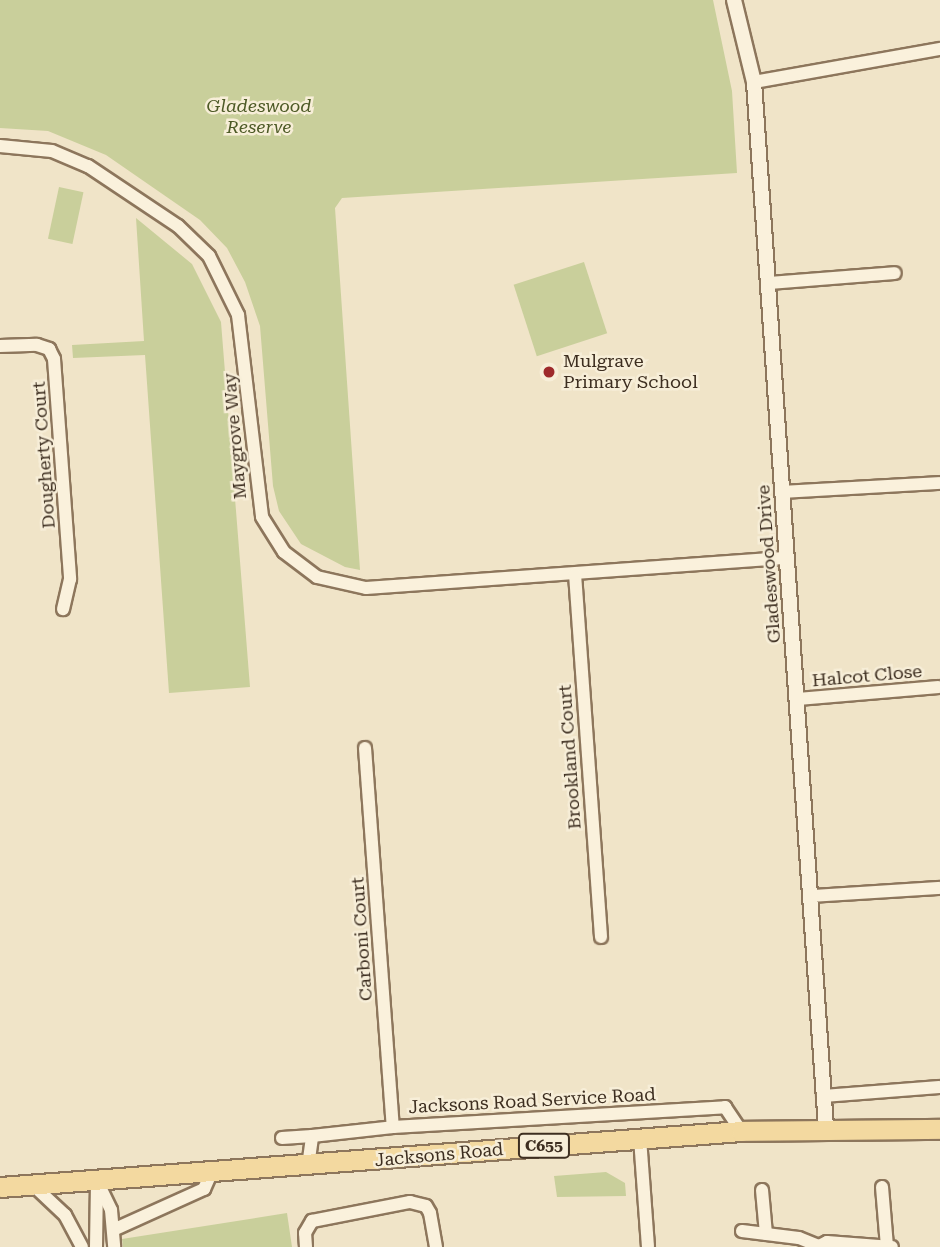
<!DOCTYPE html>
<html>
<head>
<meta charset="utf-8">
<style>
  body { margin:0 }
  #map { position:relative; width:940px; height:1247px; overflow:hidden; background:#f0e4c8; font-family:"Roboto Serif",serif }
  div>[style] { position:absolute }
  [style*='--x'] { left:calc(var(--x)*1px); top:calc(var(--y)*1px); width:calc(var(--w)*1px); rotate:calc(var(--a)*1deg) }
  .green>* { inset:0; background:#c9cf9b; transform-origin:0 0 }
  .roads { filter:drop-shadow(2px 0 #8d765c) drop-shadow(-2px 0 #8d765c) drop-shadow(0 2px #8d765c) drop-shadow(0 -2px #8d765c) }
  .minor>* { height:12px; margin:-6px; padding:0 6px; transform-origin:6px; border-radius:6px; background:#faf1dc }
  .tertiary>* { height:14px; margin:-7px; padding:0 7px; transform-origin:7px; border-radius:7px; background:#faf1dc }
  .primary>* { height:19px; margin:-9.5px; padding:0 9.5px; transform-origin:9.5px; border-radius:9.5px; background:#f3d9a0 }
  .dots>* { width:19px; height:19px; translate:-50% -50%; box-sizing:border-box; border:4px solid #f7eed8; border-radius:50% }
  span { translate:-50% -50%; white-space:nowrap; text-align:center; line-height:1.15; -webkit-text-stroke:5px #f7eed8; paint-order:stroke }
  .shield-label span { padding:2px 5px; background:#f7eed8; border:2px solid; border-radius:5px; -webkit-text-stroke-width:0 }
  .shield-label { font-size:16px; color:#3d2e20; font-weight:700 }
  .park-label { font-size:18px; color:#4d5a26; font-style:italic }
  .poi-label { font-size:18px; color:#3d2e20 }
  .left { translate:0 -50%; text-align:left }
  .street-label { font-size:18px; color:#3d2e20 }
</style>
</head>
<body>
<div id="map">
  <div class="green">
    <i style="clip-path:polygon(0 0,713px 0,732px 91px,737px 173px,342px 198px,335px 208px,360px 570px,345px 567px,301px 544px,279px 511px,273px 486px,260px 326px,245px 282px,227px 248px,200px 220px,106px 155px,48px 131px,0 128px)"></i>
    <i style="left:59px;top:187px;width:25px;height:53px;rotate:12deg"></i>
    <i style="clip-path:polygon(136px 218px,192px 264px,221px 322px,250px 687px,169px 693px,145px 355px,73px 358px,72px 345px,144px 341px)"></i>
    <i style="left:584px;top:262px;width:75px;height:74px;rotate:72deg"></i>
    <i style="clip-path:polygon(606px 1172px,625px 1183px,626px 1196px,557px 1197px,554px 1176px)"></i>
    <i style="clip-path:polygon(287px 1213px,292px 1247px,123px 1247px,122px 1239px)"></i>
  </div>
  <div class="roads">
    <div class="minor">
      <i style="--x:754;--y:82;--w:189;--a:-10.1"></i>
      <i style="--x:0;--y:146;--w:52;--a:5.5"></i>
      <i style="--x:52;--y:151;--w:39;--a:23"></i>
      <i style="--x:88;--y:166;--w:108;--a:33.7"></i>
      <i style="--x:178;--y:226;--w:43;--a:44.1"></i>
      <i style="--x:209;--y:256;--w:66;--a:63.8"></i>
      <i style="--x:238;--y:315;--w:203;--a:83.2"></i>
      <i style="--x:262;--y:517;--w:41;--a:57.8"></i>
      <i style="--x:284;--y:552;--w:41;--a:37.1"></i>
      <i style="--x:317;--y:577;--w:50;--a:12.7"></i>
      <i style="--x:366;--y:588;--w:423;--a:-4.1"></i>
      <i style="--x:769;--y:283;--w:126;--a:-4.5"></i>
      <i style="--x:0;--y:346;--w:37;--a:-2"></i>
      <i style="--x:37;--y:345;--w:13;--a:18"></i>
      <i style="--x:49;--y:349;--w:11;--a:63"></i>
      <i style="--x:54;--y:359;--w:221;--a:85.8"></i>
      <i style="--x:70;--y:579;--w:31;--a:103"></i>
      <i style="--x:783;--y:492;--w:157;--a:-3.3"></i>
      <i style="--x:575;--y:574;--w:364;--a:85.9"></i>
      <i style="--x:798;--y:699;--w:141;--a:-4.9"></i>
      <i style="--x:365;--y:748;--w:380;--a:85.8"></i>
      <i style="--x:812;--y:896;--w:128;--a:-3.6"></i>
      <i style="--x:823;--y:1096;--w:117;--a:-4.4"></i>
      <i style="--x:282;--y:1138;--w:30;--a:-4"></i>
      <i style="--x:640;--y:1138;--w:109;--a:85.8"></i>
      <i style="--x:308;--y:1166;--w:30;--a:-82"></i>
      <i style="--x:312;--y:1136;--w:81;--a:-6.3"></i>
      <i style="--x:393;--y:1127;--w:333;--a:-3.4"></i>
      <i style="--x:725;--y:1107;--w:29;--a:56"></i>
      <i style="--x:97;--y:1181;--w:32;--a:64"></i>
      <i style="--x:111;--y:1210;--w:37;--a:85"></i>
      <i style="--x:33;--y:1185;--w:44;--a:43.2"></i>
      <i style="--x:65;--y:1215;--w:36;--a:62"></i>
      <i style="--x:882;--y:1187;--w:60;--a:85.2"></i>
      <i style="--x:762;--y:1190;--w:44;--a:84.8"></i>
      <i style="--x:113;--y:1230;--w:100;--a:-24.3"></i>
      <i style="--x:204;--y:1189;--w:17;--a:-66"></i>
      <i style="--x:742;--y:1231;--w:57;--a:7"></i>
      <i style="--x:799;--y:1238;--w:22;--a:22"></i>
      <i style="--x:96;--y:1247;--w:66;--a:-89.1"></i>
      <i style="--x:306;--y:1247;--w:14;--a:-94"></i>
      <i style="--x:305;--y:1233;--w:14;--a:-60"></i>
      <i style="--x:312;--y:1221;--w:100;--a:-11"></i>
      <i style="--x:410;--y:1202;--w:16;--a:14"></i>
      <i style="--x:426;--y:1206;--w:8;--a:60"></i>
      <i style="--x:430;--y:1213;--w:35;--a:80"></i>
      <i style="--x:817;--y:1247;--w:11;--a:-27"></i>
      <i style="--x:827;--y:1242;--w:65;--a:4.4"></i>
    </div>
    <div class="tertiary">
      <i style="--x:734;--y:0;--w:84;--a:76.3"></i>
      <i style="--x:754;--y:82;--w:1047;--a:86.06"></i>
    </div>
    <div class="primary">
      <i style="--x:0;--y:1187;--w:743;--a:-4.32"></i>
      <i style="--x:741;--y:1131;--w:199;--a:-0.6"></i>
    </div>
  </div>
  <div class="dots">
    <i style="left:549px;top:372px;background:#9e2a2b"></i>
  </div>
  <div class="shield-label">
    <span style="left:544px;top:1146px">C655</span>
  </div>
  <div class="park-label">
    <span style="left:259px;top:117px">Gladeswood<br>Reserve</span>
  </div>
  <div class="poi-label">
    <span class="left" style="left:563px;top:372px">Mulgrave<br>Primary School</span>
  </div>
  <div class="street-label">
    <span style="left:235px;top:436px;rotate:-95deg">Maygrove Way</span>
    <span style="left:44px;top:455px;rotate:-94deg">Dougherty Court</span>
    <span style="left:769px;top:564px;rotate:-94deg">Gladeswood Drive</span>
    <span style="left:867px;top:676px;rotate:-5deg">Halcot Close</span>
    <span style="left:570px;top:757px;rotate:-94deg">Brookland Court</span>
    <span style="left:362px;top:939px;rotate:-94deg">Carboni Court</span>
    <span style="left:532px;top:1101px;rotate:-3deg">Jacksons Road Service Road</span>
    <span style="left:439px;top:1155px;rotate:-5deg">Jacksons Road</span>
  </div>
</div>
</body>
</html>
